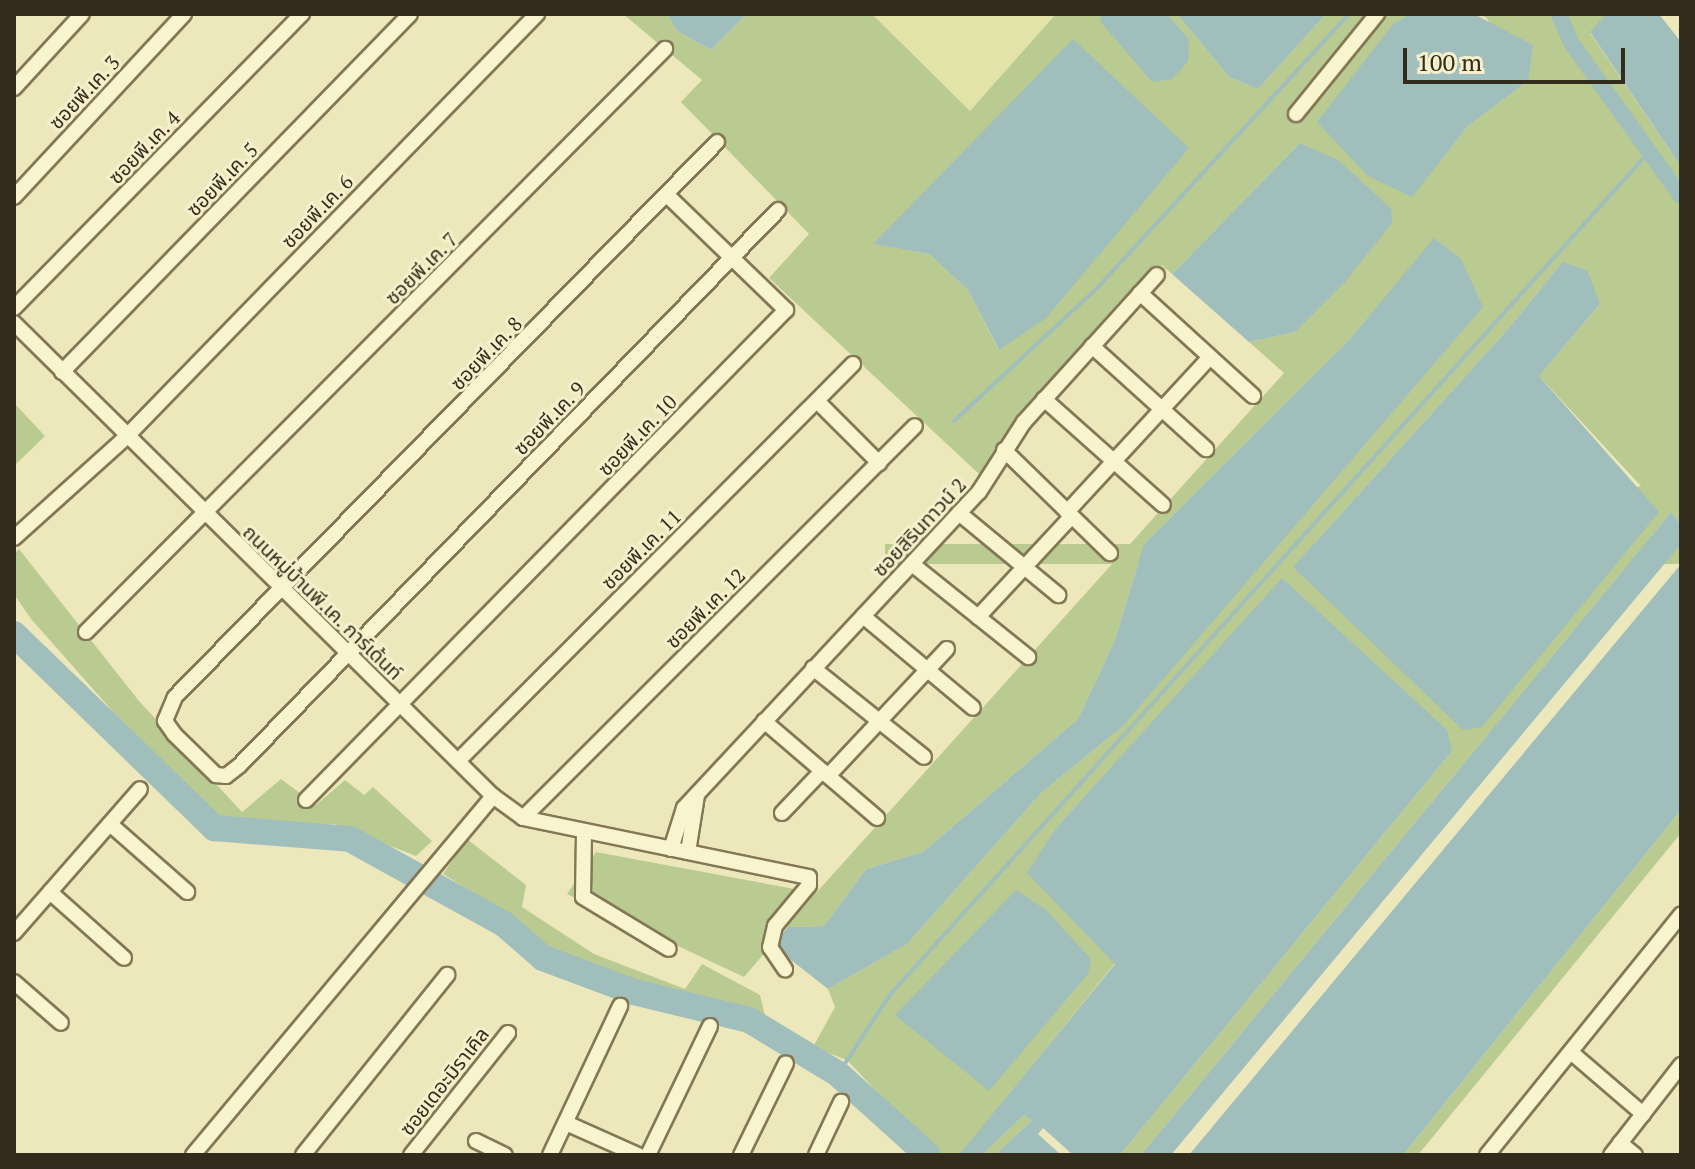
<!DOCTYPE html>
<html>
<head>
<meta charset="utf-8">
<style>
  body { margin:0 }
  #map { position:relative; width:1695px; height:1169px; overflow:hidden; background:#ede8bc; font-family:"PT Serif","Noto Sans Thai",serif }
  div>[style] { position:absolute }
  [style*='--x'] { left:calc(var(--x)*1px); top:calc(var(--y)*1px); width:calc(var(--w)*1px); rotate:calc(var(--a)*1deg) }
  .farmland>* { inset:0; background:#e1e3a9 }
  .green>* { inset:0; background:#b9cb90; transform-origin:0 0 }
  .water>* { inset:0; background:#a0bebb }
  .stream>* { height:4px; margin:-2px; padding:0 2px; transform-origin:2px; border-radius:2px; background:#a0bebb }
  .canal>* { height:16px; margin:-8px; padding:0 8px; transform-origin:8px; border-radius:8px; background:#a0bebb }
  .river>* { height:26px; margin:-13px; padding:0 13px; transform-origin:13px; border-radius:13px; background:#a0bebb }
  .roads { filter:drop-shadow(2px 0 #847756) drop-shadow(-2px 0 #847756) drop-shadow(0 2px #847756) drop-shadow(0 -2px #847756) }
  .minor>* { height:14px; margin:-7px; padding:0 7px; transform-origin:7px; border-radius:7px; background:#f8f4ce }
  span { translate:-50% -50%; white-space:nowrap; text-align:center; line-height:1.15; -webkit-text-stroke:6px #f5f0cb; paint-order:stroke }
  .street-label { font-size:20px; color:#332b1b }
  .frame { position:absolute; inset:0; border:16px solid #332b1b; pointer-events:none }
  .scale { position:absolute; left:1403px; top:48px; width:222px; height:36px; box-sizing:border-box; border:4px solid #332b1b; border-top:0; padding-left:10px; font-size:24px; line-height:28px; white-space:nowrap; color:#332b1b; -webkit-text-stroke:6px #f5f0cb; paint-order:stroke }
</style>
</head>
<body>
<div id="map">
  <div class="farmland">
    <i style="clip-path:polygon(872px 14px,1056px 14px,970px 111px)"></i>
  </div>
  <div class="green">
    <i style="clip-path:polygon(evenodd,623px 14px,667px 14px,677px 31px,711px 50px,747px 14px,872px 14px,970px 111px,1056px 14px,1102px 14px,1101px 21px,1189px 39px,1167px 14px,1177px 14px,1229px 77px,1258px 89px,1326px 14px,1410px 14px,1394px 23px,1412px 196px,1468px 126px,1528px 81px,1486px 17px,1474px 14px,1606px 14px,1590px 33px,1681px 167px,1681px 525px,1671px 512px,1141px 1155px,1120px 1155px,1452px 751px,1283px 579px,1056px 828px,1028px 873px,1115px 963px,960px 1155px,936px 1155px,847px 1060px,813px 1047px,835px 1007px,828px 989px,907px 944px,1041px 793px,1122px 727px,1435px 238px,1349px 340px,1144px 544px,1115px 640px,1078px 719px,923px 852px,866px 869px,824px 926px,787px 927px,744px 977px,567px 894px,596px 852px,816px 893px,1284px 373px,1249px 342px,1295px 332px,1391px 208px,1338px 161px,1300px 143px,1172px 274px,1162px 265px,1119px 302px,979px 474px,769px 278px,809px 234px,681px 102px,702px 80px,623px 14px,1189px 148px,998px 349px,968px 290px,929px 254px,874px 244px,1189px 148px,623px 14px,1562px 262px,1600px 304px,1539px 376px,1641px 486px,1293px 567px,1508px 329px,1562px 262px)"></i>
    <i style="clip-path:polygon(14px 403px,45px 436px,14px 466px)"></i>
    <i style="left:1681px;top:544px;width:20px;height:796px;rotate:90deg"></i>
    <i style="clip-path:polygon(19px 549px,139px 701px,242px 812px,281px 779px,316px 805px,345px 780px,364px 795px,373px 787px,432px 841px,416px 856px,334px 824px,250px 824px,221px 817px,178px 785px,31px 619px,14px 594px,14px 554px)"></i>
    <i style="clip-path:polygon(1681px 810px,1681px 833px,1418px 1155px,1403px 1155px)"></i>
    <i style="clip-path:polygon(467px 839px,526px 885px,522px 907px,594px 954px,685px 989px,702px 964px,760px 995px,766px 1020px,694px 998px,603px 978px,537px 944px,506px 913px,443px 874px)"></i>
    <i style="clip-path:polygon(1024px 1115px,1033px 1119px,995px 1155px,982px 1155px)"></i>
  </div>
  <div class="water">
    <i style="clip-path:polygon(667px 14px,747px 14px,711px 50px,677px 31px)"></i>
    <i style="clip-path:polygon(1102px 14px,1167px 14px,1189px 39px,1188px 61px,1172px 79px,1152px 82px,1100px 21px)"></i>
    <i style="clip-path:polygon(1177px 14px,1326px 14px,1258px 89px,1229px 77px)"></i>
    <i style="clip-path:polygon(1410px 14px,1474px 14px,1533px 45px,1528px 81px,1468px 126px,1412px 197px,1368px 176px,1317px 122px,1394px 23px)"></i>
    <i style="clip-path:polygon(1606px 14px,1659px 14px,1681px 42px,1681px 167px,1590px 32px)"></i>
    <i style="clip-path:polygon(1073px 39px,1189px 148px,1046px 318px,999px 350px,968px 290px,929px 254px,873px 244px)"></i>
    <i style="clip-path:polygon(1300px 143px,1338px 160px,1391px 208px,1392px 223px,1344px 283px,1295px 332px,1249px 342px,1172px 274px)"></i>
    <i style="clip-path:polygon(1434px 238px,1461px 259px,1483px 307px,1122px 727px,1041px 793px,907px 944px,828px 989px,772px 945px,788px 927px,824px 926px,866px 869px,923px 852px,1078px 719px,1115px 640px,1144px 544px,1349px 340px)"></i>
    <i style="clip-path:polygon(1562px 262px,1587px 270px,1600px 304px,1539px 376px,1659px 512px,1482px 727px,1463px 730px,1293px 567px,1508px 329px)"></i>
    <i style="clip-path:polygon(1671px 512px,1681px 525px,1681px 544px,1171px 1155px,1141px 1155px)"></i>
    <i style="clip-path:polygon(1681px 564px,1681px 810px,1403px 1155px,1189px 1155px)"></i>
    <i style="clip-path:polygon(1282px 578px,1447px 730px,1452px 751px,1120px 1155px,1073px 1155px,1043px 1128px,1038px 1134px,1061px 1155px,995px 1155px,1032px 1120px,1024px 1115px,982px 1155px,959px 1155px,1115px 964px,1027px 873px,1056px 828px)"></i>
    <i style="clip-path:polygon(1016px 890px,1046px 910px,1091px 959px,1088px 974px,989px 1091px,895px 1015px)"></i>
  </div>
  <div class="stream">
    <i style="--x:954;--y:421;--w:197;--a:-42.9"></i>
    <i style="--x:1098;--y:287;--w:371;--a:-47.4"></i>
    <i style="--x:838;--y:1074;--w:93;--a:-56.8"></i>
    <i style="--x:889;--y:996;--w:1136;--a:-48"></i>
  </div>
  <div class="canal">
    <i style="--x:1559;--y:14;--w:33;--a:67"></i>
    <i style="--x:1572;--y:44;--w:187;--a:54.4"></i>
  </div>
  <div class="river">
    <i style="--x:14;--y:634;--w:279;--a:44.1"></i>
    <i style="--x:214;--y:828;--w:136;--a:4.6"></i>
    <i style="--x:350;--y:839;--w:176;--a:28.9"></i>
    <i style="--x:504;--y:924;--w:52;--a:41.1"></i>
    <i style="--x:543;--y:958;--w:97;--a:20.5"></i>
    <i style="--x:634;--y:992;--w:118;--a:13.7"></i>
    <i style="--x:749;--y:1020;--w:104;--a:31.2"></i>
    <i style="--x:838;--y:1074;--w:121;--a:42"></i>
  </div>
  <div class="roads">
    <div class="minor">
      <i style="--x:14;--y:88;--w:100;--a:-47.4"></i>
      <i style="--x:1296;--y:114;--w:129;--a:-51"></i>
      <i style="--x:717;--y:142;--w:776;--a:134.32"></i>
      <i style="--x:175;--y:697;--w:26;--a:113"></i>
      <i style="--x:165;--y:721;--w:16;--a:55"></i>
      <i style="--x:174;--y:734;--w:59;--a:44.3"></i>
      <i style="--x:216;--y:775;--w:10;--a:6"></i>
      <i style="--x:226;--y:776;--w:18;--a:-38"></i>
      <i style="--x:240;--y:765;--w:773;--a:-45.89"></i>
      <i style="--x:14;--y:197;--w:250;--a:-47.1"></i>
      <i style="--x:1140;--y:293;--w:153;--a:42.3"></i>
      <i style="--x:14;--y:308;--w:412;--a:-45.6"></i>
      <i style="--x:14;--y:323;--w:673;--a:44.64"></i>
      <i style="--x:493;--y:796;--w:37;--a:36"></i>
      <i style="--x:523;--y:818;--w:292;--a:11.7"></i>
      <i style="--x:809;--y:877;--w:8;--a:90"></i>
      <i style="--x:809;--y:885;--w:53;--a:129.7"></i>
      <i style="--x:775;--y:926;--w:22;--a:103"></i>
      <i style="--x:770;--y:947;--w:27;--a:56"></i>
      <i style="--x:1092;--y:346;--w:154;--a:42.1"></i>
      <i style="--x:62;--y:372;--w:499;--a:-45.8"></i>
      <i style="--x:1044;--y:399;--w:159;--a:41.7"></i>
      <i style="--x:817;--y:401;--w:88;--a:45"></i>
      <i style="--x:1004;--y:450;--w:148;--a:44.2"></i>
      <i style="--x:1067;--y:512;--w:209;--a:-47.3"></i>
      <i style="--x:959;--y:513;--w:129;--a:39.6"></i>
      <i style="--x:14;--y:538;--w:151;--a:-42"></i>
      <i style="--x:126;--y:437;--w:590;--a:-45.82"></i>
      <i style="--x:912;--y:564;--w:149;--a:38.7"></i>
      <i style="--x:863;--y:616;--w:143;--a:39.9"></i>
      <i style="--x:978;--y:617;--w:137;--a:-47.1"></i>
      <i style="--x:86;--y:632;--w:822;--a:-45.2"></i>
      <i style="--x:813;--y:668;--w:142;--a:38.7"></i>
      <i style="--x:764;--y:721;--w:149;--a:40.6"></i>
      <i style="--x:458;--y:761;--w:560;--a:-45.14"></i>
      <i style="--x:828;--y:776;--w:174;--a:-46.9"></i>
      <i style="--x:306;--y:800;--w:686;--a:-45.59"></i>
      <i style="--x:786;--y:310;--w:165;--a:-136"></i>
      <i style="--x:782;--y:813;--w:58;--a:-46.4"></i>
      <i style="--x:523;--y:818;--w:554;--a:-45"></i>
      <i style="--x:110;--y:824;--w:103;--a:41.4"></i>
      <i style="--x:584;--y:833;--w:64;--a:90.9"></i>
      <i style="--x:583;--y:897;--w:100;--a:31.2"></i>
      <i style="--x:671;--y:849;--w:43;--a:-72.4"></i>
      <i style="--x:684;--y:808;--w:432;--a:-47"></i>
      <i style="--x:979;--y:492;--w:83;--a:-57.3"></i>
      <i style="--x:1024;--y:422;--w:198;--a:-47.9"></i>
      <i style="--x:688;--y:852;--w:58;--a:-81"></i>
      <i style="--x:50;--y:892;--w:99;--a:41.7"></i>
      <i style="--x:14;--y:933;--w:191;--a:-48.8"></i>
      <i style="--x:14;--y:982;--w:62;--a:41.1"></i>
      <i style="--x:1572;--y:1053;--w:94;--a:40.7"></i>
      <i style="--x:566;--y:1123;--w:79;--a:24"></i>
      <i style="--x:476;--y:1141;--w:32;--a:26"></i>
      <i style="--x:1620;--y:1143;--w:19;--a:39"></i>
      <i style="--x:193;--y:1155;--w:468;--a:-50.1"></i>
      <i style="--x:303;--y:1155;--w:231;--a:-51.3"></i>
      <i style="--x:411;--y:1155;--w:156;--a:-51.5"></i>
      <i style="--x:550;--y:1155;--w:165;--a:-64.8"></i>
      <i style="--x:648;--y:1155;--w:143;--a:-64.3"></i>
      <i style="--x:741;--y:1155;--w:102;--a:-63.9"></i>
      <i style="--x:816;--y:1155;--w:59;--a:-64.7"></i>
      <i style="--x:1487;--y:1155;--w:309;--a:-51.1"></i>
      <i style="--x:1611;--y:1155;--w:114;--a:-52.1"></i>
    </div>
  </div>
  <div class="street-label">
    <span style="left:84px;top:92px;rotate:-47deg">ซอยพี.เค. 3</span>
    <span style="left:144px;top:147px;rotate:-46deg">ซอยพี.เค. 4</span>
    <span style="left:222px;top:179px;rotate:-46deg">ซอยพี.เค. 5</span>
    <span style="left:317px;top:211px;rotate:-46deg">ซอยพี.เค. 6</span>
    <span style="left:421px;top:268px;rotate:-45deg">ซอยพี.เค. 7</span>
    <span style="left:486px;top:353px;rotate:-46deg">ซอยพี.เค. 8</span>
    <span style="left:549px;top:418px;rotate:-46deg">ซอยพี.เค. 9</span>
    <span style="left:637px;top:435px;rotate:-46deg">ซอยพี.เค. 10</span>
    <span style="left:919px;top:527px;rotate:-47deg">ซอยสิรินทาวน์ 2</span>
    <span style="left:641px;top:549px;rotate:-45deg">ซอยพี.เค. 11</span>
    <span style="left:323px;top:602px;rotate:44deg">ถนนหมู่บ้านพี.เค. การ์เด้นท์</span>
    <span style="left:705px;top:608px;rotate:-45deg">ซอยพี.เค. 12</span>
    <span style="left:444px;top:1081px;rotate:-52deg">ซอยเดอะมิราเคิล</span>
  </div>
  <div class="frame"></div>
  <div class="scale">100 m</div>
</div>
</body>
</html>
